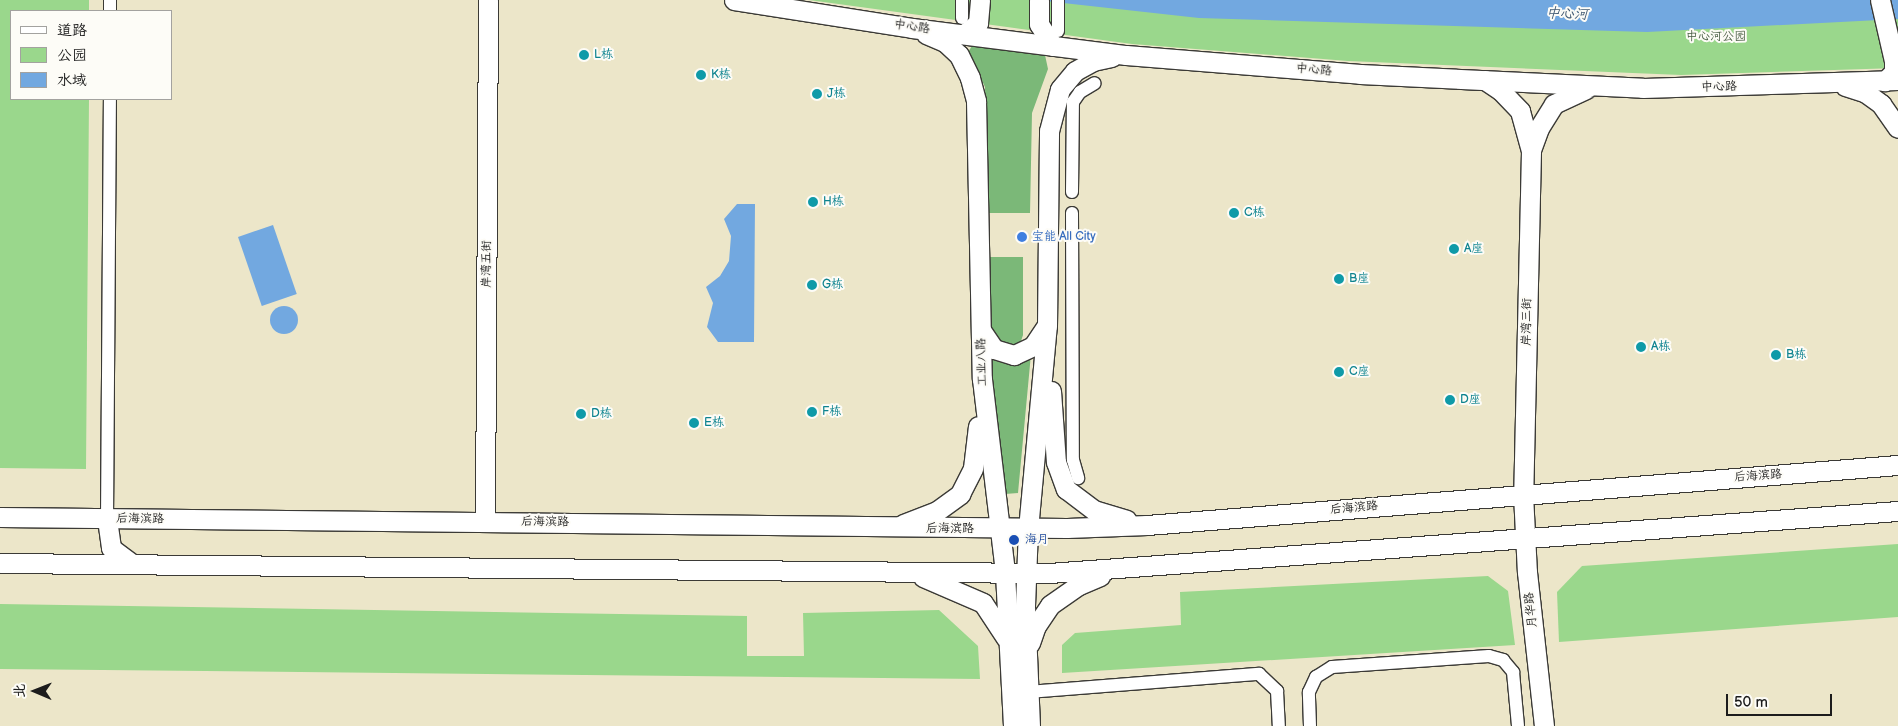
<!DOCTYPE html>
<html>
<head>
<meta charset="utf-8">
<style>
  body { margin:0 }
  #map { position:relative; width:1898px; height:726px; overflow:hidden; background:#ece6c9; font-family:"Balsamiq Sans","LXGW WenKai TC",sans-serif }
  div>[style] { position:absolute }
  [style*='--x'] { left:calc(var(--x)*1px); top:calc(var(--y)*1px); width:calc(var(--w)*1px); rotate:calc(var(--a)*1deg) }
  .green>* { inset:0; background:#9ad78c }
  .forest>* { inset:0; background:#7bb878 }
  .water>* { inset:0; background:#72a8e0; transform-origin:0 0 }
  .round { border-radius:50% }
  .roads { filter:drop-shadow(1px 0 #3b3a36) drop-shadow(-1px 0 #3b3a36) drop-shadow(0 1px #3b3a36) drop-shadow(0 -1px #3b3a36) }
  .street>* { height:12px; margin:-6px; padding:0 6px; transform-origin:6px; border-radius:6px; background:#fff }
  .secondary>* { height:19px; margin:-9.5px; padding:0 9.5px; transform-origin:9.5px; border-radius:9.5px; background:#fff }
  .dots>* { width:14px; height:14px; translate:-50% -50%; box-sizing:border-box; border:2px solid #fdfcf7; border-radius:50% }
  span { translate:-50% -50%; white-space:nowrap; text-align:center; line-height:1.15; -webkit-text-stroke:4px #fdfcf7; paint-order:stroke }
  .street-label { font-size:12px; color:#1c1c1c }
  .park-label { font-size:12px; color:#485d43 }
  .culture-label { font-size:12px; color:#0d838f }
  .left { translate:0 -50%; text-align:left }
  .shop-label { font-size:12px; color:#366cbe }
  .transit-label { font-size:12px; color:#164399 }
  .water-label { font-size:14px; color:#435b74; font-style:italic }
  .legend { position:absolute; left:10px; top:10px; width:162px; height:90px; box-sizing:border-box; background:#fdfcf7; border:1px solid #a3a29f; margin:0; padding:6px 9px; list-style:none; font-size:15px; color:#1c1c1c }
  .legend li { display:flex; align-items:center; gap:10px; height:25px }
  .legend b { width:25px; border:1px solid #a3a29f }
  .north { position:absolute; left:10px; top:666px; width:50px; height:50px; -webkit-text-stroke:4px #fdfcf7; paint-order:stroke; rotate:271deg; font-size:14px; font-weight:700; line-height:20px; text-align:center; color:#1c1c1c }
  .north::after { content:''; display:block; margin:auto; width:18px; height:22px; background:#1c1c1c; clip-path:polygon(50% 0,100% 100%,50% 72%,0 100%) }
  .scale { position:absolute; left:1726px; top:694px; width:106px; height:22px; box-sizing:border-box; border:2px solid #1c1c1c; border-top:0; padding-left:6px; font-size:15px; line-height:18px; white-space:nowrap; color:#1c1c1c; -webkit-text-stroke:4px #fdfcf7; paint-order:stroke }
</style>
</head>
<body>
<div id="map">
  <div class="green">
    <i style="clip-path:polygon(0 0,89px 0,89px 11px,11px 11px,11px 99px,89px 99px,86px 469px,0 468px)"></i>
    <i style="clip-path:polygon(809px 0,1898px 0,1898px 68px,1681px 75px,1348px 61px,1132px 44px)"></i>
    <i style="clip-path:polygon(1898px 544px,1898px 617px,1559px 642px,1557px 592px,1582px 566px)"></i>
    <i style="clip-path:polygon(1488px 576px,1508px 591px,1515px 645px,1062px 673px,1062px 645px,1075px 633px,1181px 625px,1180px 592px)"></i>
    <i style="clip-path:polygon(0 604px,747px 616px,747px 656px,804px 656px,803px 613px,939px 610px,978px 646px,980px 679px,0 669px)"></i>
  </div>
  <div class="forest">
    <i style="clip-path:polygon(972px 46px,1045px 55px,1048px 69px,1032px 113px,1030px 213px,987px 213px,985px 87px,968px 52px)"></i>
    <i style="clip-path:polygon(989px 257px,1023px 257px,1023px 335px,1020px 344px,1009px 348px,992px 339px)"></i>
    <i style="clip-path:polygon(1031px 354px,1018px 493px,1005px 494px,990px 359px,1006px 364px)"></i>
  </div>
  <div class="water">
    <i style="clip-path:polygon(1036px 0,1898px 0,1898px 19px,1647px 32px,1199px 18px)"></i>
    <i style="clip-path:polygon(737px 204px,755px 204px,754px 342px,718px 342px,707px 327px,713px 303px,706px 287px,720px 276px,729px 261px,731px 236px,724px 219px)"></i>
    <i style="left:273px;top:225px;width:73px;height:37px;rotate:71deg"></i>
    <i class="round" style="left:270px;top:306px;width:28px;height:28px"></i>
  </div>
  <div class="roads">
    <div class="street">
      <i style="--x:962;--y:0;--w:18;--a:90"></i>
      <i style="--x:1058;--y:0;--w:31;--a:90"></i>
      <i style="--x:110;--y:11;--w:11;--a:-90"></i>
      <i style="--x:1072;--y:192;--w:90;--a:-89.4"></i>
      <i style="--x:1073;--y:102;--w:12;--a:-55"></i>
      <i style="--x:1080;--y:92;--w:17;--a:-31"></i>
      <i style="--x:1072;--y:213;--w:247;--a:89.8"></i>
      <i style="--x:1073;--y:460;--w:19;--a:74"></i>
      <i style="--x:107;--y:519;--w:420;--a:-89.6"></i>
      <i style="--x:1028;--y:692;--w:232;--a:-4.5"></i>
      <i style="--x:1259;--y:674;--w:25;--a:43"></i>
      <i style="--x:1277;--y:691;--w:35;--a:87"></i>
      <i style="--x:1310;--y:726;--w:34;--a:-92"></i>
      <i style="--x:1309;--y:692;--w:17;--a:-65"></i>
      <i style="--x:1316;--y:677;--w:19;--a:-32"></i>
      <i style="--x:1332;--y:667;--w:157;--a:-4"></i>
      <i style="--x:1489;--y:656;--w:15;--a:16"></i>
      <i style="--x:1503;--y:660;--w:16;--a:50"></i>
      <i style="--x:1513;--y:672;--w:54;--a:84.7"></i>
    </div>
    <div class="secondary">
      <i style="--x:734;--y:0;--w:180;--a:8.9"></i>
      <i style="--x:912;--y:28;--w:216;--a:7.2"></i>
      <i style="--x:1126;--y:55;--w:235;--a:4.6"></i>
      <i style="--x:1360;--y:74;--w:283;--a:2.8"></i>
      <i style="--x:1643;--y:88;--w:255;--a:-1.8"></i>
      <i style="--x:1039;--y:0;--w:24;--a:90"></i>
      <i style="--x:1039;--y:24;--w:26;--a:58"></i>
      <i style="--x:1880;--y:0;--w:63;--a:77.1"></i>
      <i style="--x:1894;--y:61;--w:11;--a:90"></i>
      <i style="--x:1894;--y:72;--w:13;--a:135"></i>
      <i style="--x:926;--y:34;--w:21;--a:23"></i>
      <i style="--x:945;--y:42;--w:19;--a:43"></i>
      <i style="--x:959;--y:55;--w:25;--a:64"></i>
      <i style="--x:970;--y:78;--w:24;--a:75"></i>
      <i style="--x:976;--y:101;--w:278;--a:88.8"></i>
      <i style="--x:982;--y:379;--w:195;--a:83.2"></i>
      <i style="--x:1005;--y:573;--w:153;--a:87"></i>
      <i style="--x:964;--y:34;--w:18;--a:-38"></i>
      <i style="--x:978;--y:23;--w:23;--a:-85"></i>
      <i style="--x:1485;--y:80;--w:18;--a:34"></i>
      <i style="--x:1500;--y:90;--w:29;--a:46"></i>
      <i style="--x:1520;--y:111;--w:41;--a:74.6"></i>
      <i style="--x:1531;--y:151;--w:343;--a:91.3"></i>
      <i style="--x:1523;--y:494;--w:78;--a:87.1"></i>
      <i style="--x:1527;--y:572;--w:155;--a:83.7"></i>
      <i style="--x:1845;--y:86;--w:22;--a:18"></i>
      <i style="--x:1866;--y:93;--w:19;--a:36"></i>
      <i style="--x:1881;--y:104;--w:29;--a:55"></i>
      <i style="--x:1531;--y:150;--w:23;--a:-70"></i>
      <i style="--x:1539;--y:128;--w:28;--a:-58"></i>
      <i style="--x:1554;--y:104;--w:35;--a:-25"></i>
      <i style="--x:981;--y:330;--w:23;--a:56"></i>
      <i style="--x:994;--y:349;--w:21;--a:17"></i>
      <i style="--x:1014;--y:355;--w:21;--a:-25"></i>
      <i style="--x:1033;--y:346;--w:23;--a:-56"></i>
      <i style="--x:1051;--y:391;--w:71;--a:86"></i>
      <i style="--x:1056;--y:462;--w:29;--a:70"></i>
      <i style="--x:1066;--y:489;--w:35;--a:37"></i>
      <i style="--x:1094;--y:510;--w:34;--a:17"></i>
      <i style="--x:0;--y:517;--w:1067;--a:0.59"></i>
      <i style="--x:1067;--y:528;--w:80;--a:-2.1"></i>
      <i style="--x:1147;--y:525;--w:753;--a:-4.57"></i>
      <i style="--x:107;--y:519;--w:29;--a:82"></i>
      <i style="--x:111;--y:548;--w:26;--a:37"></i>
      <i style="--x:485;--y:521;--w:521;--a:-89.67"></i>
      <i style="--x:903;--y:524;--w:36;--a:-21"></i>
      <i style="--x:937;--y:511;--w:29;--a:-36"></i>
      <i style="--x:960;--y:494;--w:29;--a:-63"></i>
      <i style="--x:973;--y:468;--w:42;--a:-83.2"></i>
      <i style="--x:0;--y:563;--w:1049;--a:0.55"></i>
      <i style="--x:1049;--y:573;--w:851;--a:-4.18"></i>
      <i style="--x:923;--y:577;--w:65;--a:23.4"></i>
      <i style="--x:983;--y:603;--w:42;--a:56.7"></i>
      <i style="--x:1030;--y:643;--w:18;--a:-71"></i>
      <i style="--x:1036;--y:626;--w:25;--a:-56"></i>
      <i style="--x:1050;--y:605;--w:35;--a:-35"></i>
      <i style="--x:1079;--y:585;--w:23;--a:-23"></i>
      <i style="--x:1030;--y:726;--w:120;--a:-92.4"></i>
      <i style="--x:1025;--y:606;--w:77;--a:-87.8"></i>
      <i style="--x:1028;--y:529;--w:204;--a:-84.7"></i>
      <i style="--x:1047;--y:326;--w:195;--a:-89.4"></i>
      <i style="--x:1049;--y:131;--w:43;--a:-75.3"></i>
      <i style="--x:1060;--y:89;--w:23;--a:-50"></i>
      <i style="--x:1075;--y:71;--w:21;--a:-29"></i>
      <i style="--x:1093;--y:61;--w:19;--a:-12"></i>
    </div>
  </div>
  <div class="dots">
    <i style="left:584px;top:55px;background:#0f9aa8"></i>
    <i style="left:701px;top:75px;background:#0f9aa8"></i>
    <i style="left:817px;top:94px;background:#0f9aa8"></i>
    <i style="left:813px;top:202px;background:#0f9aa8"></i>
    <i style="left:1234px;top:213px;background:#0f9aa8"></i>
    <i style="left:1022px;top:237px;background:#3f7fe0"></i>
    <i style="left:1454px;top:249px;background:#0f9aa8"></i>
    <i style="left:1339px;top:279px;background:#0f9aa8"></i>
    <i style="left:812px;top:285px;background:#0f9aa8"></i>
    <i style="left:1641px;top:347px;background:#0f9aa8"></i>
    <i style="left:1776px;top:355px;background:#0f9aa8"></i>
    <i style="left:1339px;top:372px;background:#0f9aa8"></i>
    <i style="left:1450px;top:400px;background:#0f9aa8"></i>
    <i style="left:812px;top:412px;background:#0f9aa8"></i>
    <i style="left:581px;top:414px;background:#0f9aa8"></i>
    <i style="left:694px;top:423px;background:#0f9aa8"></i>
    <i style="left:1014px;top:540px;background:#1a4fb4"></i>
  </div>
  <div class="street-label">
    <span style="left:912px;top:27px;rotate:8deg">中心路</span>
    <span style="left:1314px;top:70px;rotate:5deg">中心路</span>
    <span style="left:1719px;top:87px;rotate:-1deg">中心路</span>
    <span style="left:487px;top:264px;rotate:-90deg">岸湾五街</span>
    <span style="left:1527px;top:322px;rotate:-89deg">岸湾三街</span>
    <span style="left:982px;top:362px;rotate:-92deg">工业八路</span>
    <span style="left:1758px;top:476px;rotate:-4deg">后海滨路</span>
    <span style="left:1354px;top:508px;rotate:-5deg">后海滨路</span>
    <span style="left:140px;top:519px;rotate:1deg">后海滨路</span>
    <span style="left:545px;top:522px;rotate:1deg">后海滨路</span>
    <span style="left:950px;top:529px">后海滨路</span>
    <span style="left:1531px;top:610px;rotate:-96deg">月华路</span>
  </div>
  <div class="park-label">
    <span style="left:1716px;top:37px">中心河公园</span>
  </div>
  <div class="culture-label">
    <span class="left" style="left:594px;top:55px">L栋</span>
    <span class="left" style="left:711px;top:75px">K栋</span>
    <span class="left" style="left:827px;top:94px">J栋</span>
    <span class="left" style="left:823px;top:202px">H栋</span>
    <span class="left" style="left:1244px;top:213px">C栋</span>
    <span class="left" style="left:1464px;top:249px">A座</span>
    <span class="left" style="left:1349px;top:279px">B座</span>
    <span class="left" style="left:822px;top:285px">G栋</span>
    <span class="left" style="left:1651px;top:347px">A栋</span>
    <span class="left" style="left:1786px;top:355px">B栋</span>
    <span class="left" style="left:1349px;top:372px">C座</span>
    <span class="left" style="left:1460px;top:400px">D座</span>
    <span class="left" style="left:822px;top:412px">F栋</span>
    <span class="left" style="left:591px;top:414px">D栋</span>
    <span class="left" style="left:704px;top:423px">E栋</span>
  </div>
  <div class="shop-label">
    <span class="left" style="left:1032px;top:237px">宝能 All City</span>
  </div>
  <div class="transit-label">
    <span class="left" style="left:1025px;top:540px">海月</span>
  </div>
  <div class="water-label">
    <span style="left:1567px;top:14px;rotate:2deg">中心河</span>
  </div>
  <ul class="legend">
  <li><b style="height:6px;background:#fff"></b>道路</li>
  <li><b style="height:14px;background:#9ad78c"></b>公园</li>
  <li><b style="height:14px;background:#72a8e0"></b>水域</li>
  </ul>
  <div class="north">北</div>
  <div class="scale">50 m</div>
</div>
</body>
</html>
